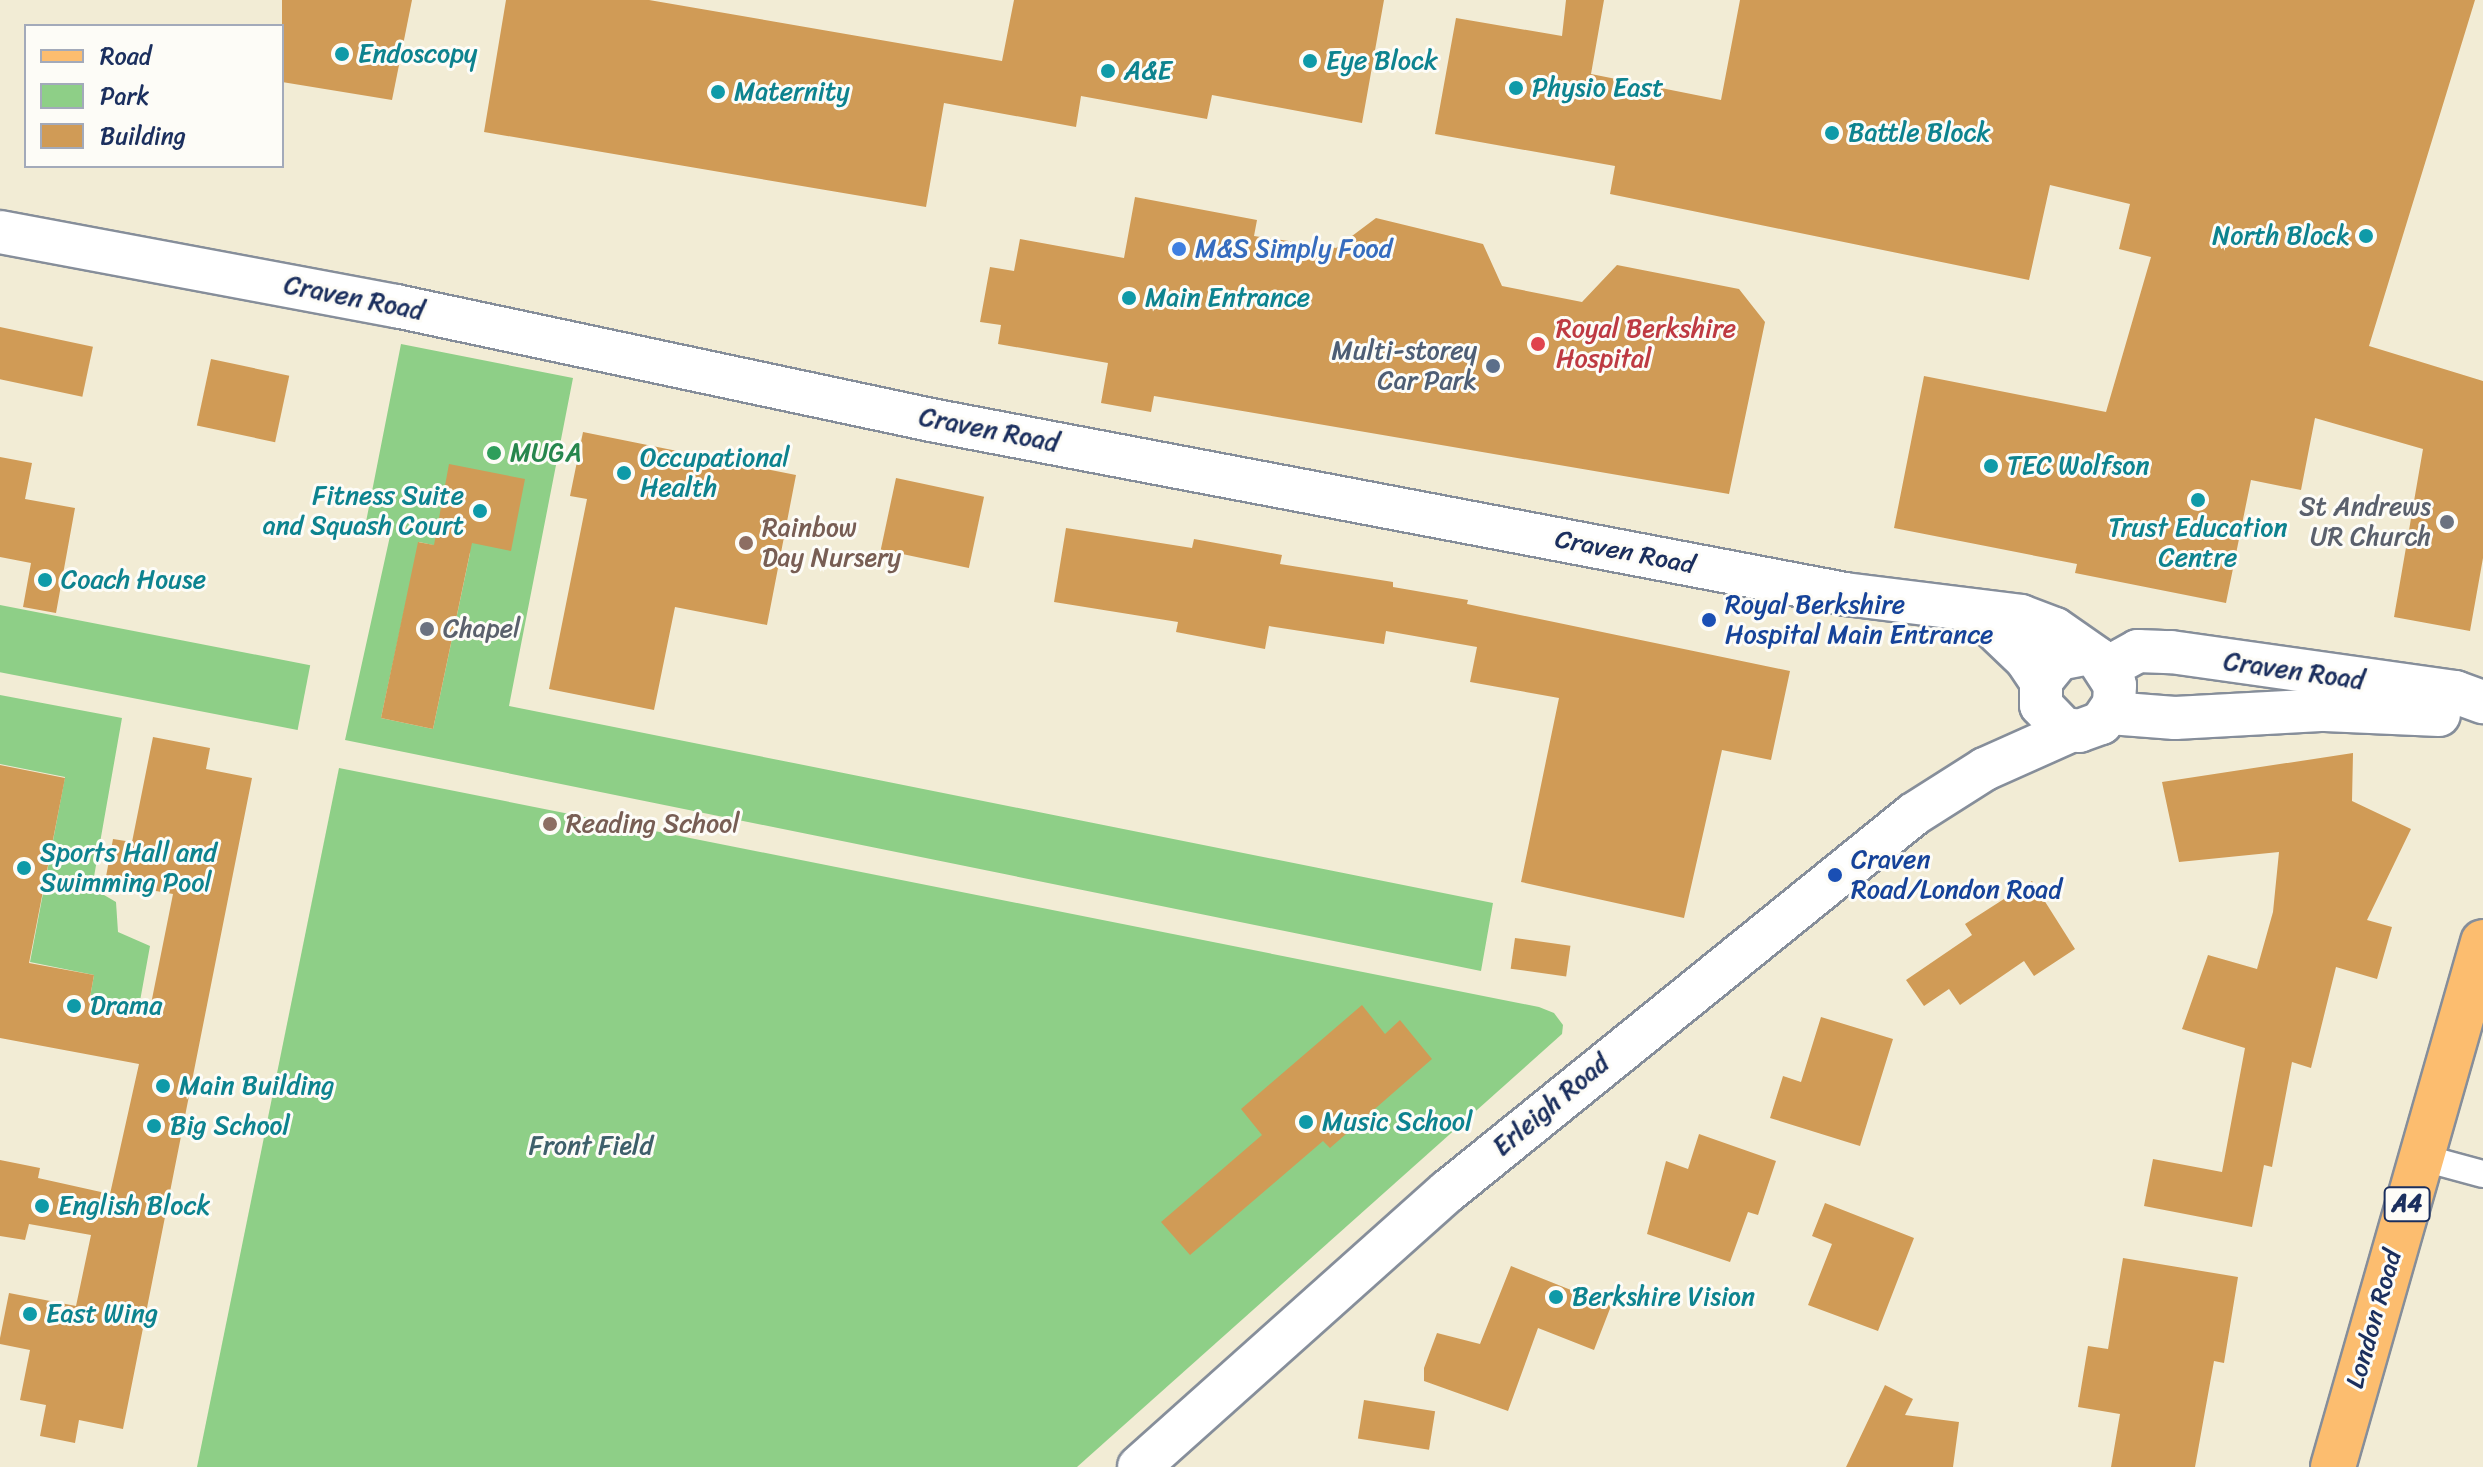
<!DOCTYPE html>
<html>
<head>
<meta charset="utf-8">
<style>
  body { margin:0 }
  #map { position:relative; width:2483px; height:1467px; overflow:hidden; background:#f2ecd5; font-family:Sriracha,sans-serif }
  div>[style] { position:absolute }
  [style*='--x'] { left:calc(var(--x)*1px); top:calc(var(--y)*1px); width:calc(var(--w)*1px); rotate:calc(var(--a)*1deg) }
  .green>* { inset:0; background:#8ecf87; transform-origin:0 0 }
  .building>* { inset:0; background:#d09b56; transform-origin:0 0 }
  .roads { filter:drop-shadow(2px 0 #868e9a) drop-shadow(-2px 0 #868e9a) drop-shadow(0 2px #868e9a) drop-shadow(0 -2px #868e9a) }
  .pedestrian>* { height:26px; margin:-13px; padding:0 13px; transform-origin:13px; border-radius:13px; background:#fff }
  .tertiary>* { height:42px; margin:-21px; padding:0 21px; transform-origin:21px; border-radius:21px; background:#fff }
  .primary>* { height:44px; margin:-22px; padding:0 22px; transform-origin:22px; border-radius:22px; background:#fcbd6f }
  .dots>* { width:22px; height:22px; translate:-50% -50%; box-sizing:border-box; border:4px solid #fdfcf7; border-radius:50% }
  span { translate:-50% -50%; white-space:nowrap; text-align:center; line-height:1.15; -webkit-text-stroke:6px #fdfcf7; paint-order:stroke }
  .shield-label span { padding:2px 6px; background:#fdfcf7; border:2px solid; border-radius:6px; -webkit-text-stroke-width:0 }
  .shield-label { font-size:24px; color:#1b2f5e; font-weight:700 }
  .culture-label { font-size:26px; color:#0d838f }
  .left { translate:0 -50%; text-align:left }
  .right { translate:-100% -50%; text-align:right }
  .shop-label { font-size:26px; color:#366cbe }
  .street-label { font-size:26px; color:#1b2f5e }
  .health-label { font-size:26px; color:#be3a42 }
  .service-label { font-size:26px; color:#4e5e75 }
  .leisure-label { font-size:26px; color:#27864d }
  .worship-label { font-size:26px; color:#5b616d }
  .education-label { font-size:26px; color:#785e54 }
  .transit-label { font-size:26px; color:#164399 }
  .park-label { font-size:26px; color:#3e5f6a }
  .legend { position:absolute; left:24px; top:24px; width:260px; height:144px; box-sizing:border-box; background:#fdfcf7; border:2px solid #a3aaba; margin:0; padding:10px 14px; list-style:none; font-size:24px; color:#1b2f5e }
  .legend li { display:flex; align-items:center; gap:16px; height:40px }
  .legend b { width:40px; border:2px solid #a3aaba }
</style>
</head>
<body>
<div id="map">
  <div class="green">
    <i style="clip-path:polygon(evenodd,401px 344px,573px 378px,509px 706px,1493px 903px,1481px 971px,345px 740px,390px 536px,364px 532px,401px 344px,419px 542px,470px 553px,433px 729px,381px 718px,419px 542px)"></i>
    <i style="left:0;top:605px;width:316px;height:66px;rotate:11deg"></i>
    <i style="clip-path:polygon(0 695px,122px 718px,92px 888px,116px 902px,118px 932px,150px 946px,138px 1012px,89px 1003px,94px 975px,30px 962px,65px 777px,0 764px)"></i>
    <i style="clip-path:polygon(339px 768px,1539px 1007px,1554px 1013px,1563px 1025px,1562px 1034px,1077px 1467px,197px 1467px)"></i>
  </div>
  <div class="building">
    <i style="clip-path:polygon(282px 0,412px 0,392px 100px,282px 82px)"></i>
    <i style="clip-path:polygon(506px 0,649px 0,1002px 61px,1014px 0,1384px 0,1362px 123px,1212px 95px,1207px 119px,1081px 96px,1076px 127px,944px 103px,926px 207px,484px 132px)"></i>
    <i style="clip-path:polygon(1566px 0,1604px 0,1591px 74px,1721px 100px,1740px 0,2475px 0,2369px 346px,2483px 381px,2483px 558px,2470px 631px,2394px 617px,2423px 449px,2315px 418px,2301px 490px,2251px 480px,2226px 603px,2075px 573px,2077px 564px,1894px 528px,1924px 376px,2106px 412px,2151px 257px,2119px 249px,2130px 204px,2050px 185px,2029px 280px,1610px 194px,1615px 166px,1435px 134px,1456px 18px,1562px 36px)"></i>
    <i style="clip-path:polygon(1135px 197px,1257px 220px,1254px 236px,1336px 248px,1376px 218px,1483px 244px,1502px 286px,1582px 302px,1617px 265px,1739px 289px,1765px 322px,1729px 494px,1154px 396px,1151px 412px,1101px 403px,1108px 363px,998px 344px,1001px 325px,980px 322px,990px 267px,1014px 271px,1020px 239px,1124px 258px)"></i>
    <i style="left:0;top:327px;width:95px;height:51px;rotate:12deg"></i>
    <i style="left:211px;top:359px;width:80px;height:68px;rotate:12deg"></i>
    <i style="clip-path:polygon(583px 432px,796px 475px,767px 625px,675px 607px,654px 710px,549px 689px,587px 499px,570px 496px)"></i>
    <i style="clip-path:polygon(0 457px,32px 463px,25px 499px,75px 508px,56px 613px,23px 607px,31px 563px,0 557px)"></i>
    <i style="clip-path:polygon(449px 464px,525px 479px,511px 551px,472px 543px,433px 729px,381px 718px,418px 542px,434px 545px)"></i>
    <i style="left:896px;top:478px;width:90px;height:73px;rotate:12deg"></i>
    <i style="clip-path:polygon(1066px 528px,1192px 548px,1194px 539px,1282px 555px,1280px 564px,1393px 582px,1393px 587px,1468px 600px,1467px 604px,1790px 671px,1771px 760px,1722px 750px,1684px 918px,1521px 882px,1559px 698px,1470px 682px,1477px 647px,1386px 631px,1384px 644px,1269px 626px,1265px 649px,1176px 632px,1178px 622px,1054px 602px)"></i>
    <i style="clip-path:polygon(153px 737px,210px 748px,206px 769px,252px 778px,123px 1429px,79px 1420px,75px 1443px,40px 1436px,46px 1405px,20px 1400px,30px 1350px,0 1344px,0 1338px,9px 1293px,76px 1306px,91px 1235px,29px 1224px,25px 1240px,0 1236px,0 1160px,40px 1168px,38px 1178px,110px 1194px,139px 1064px,0 1038px,0 765px,65px 778px,29px 963px,94px 975px,89px 1003px,149px 1014px,173px 894px,105px 882px,113px 839px,132px 842px)"></i>
    <i style="clip-path:polygon(2353px 753px,2352px 801px,2411px 829px,2367px 920px,2392px 927px,2377px 979px,2336px 967px,2311px 1068px,2292px 1062px,2272px 1167px,2264px 1165px,2252px 1227px,2144px 1206px,2153px 1159px,2222px 1172px,2245px 1048px,2182px 1029px,2208px 955px,2257px 969px,2273px 912px,2279px 852px,2179px 862px,2162px 782px)"></i>
    <i style="clip-path:polygon(2032px 881px,2075px 949px,2034px 976px,2024px 961px,1960px 1005px,1949px 989px,1924px 1006px,1906px 980px,1972px 935px,1965px 924px)"></i>
    <i style="left:1515px;top:938px;width:56px;height:31px;rotate:8deg"></i>
    <i style="clip-path:polygon(1362px 1005px,1385px 1034px,1400px 1020px,1432px 1059px,1330px 1148px,1323px 1141px,1190px 1255px,1161px 1222px,1262px 1135px,1241px 1109px)"></i>
    <i style="clip-path:polygon(1821px 1017px,1893px 1039px,1860px 1146px,1770px 1118px,1783px 1076px,1801px 1082px)"></i>
    <i style="clip-path:polygon(1699px 1134px,1776px 1161px,1758px 1215px,1748px 1212px,1730px 1262px,1647px 1234px,1666px 1161px,1688px 1169px)"></i>
    <i style="clip-path:polygon(1825px 1203px,1914px 1238px,1878px 1331px,1808px 1305px,1832px 1244px,1812px 1236px)"></i>
    <i style="clip-path:polygon(2123px 1258px,2238px 1277px,2224px 1363px,2214px 1361px,2195px 1467px,2111px 1467px,2120px 1414px,2078px 1407px,2088px 1346px,2108px 1349px)"></i>
    <i style="clip-path:polygon(1511px 1266px,1611px 1306px,1594px 1350px,1538px 1328px,1508px 1411px,1424px 1381px,1424px 1368px,1437px 1333px,1480px 1344px)"></i>
    <i style="clip-path:polygon(1885px 1385px,1913px 1399px,1905px 1415px,1959px 1422px,1953px 1467px,1846px 1467px)"></i>
    <i style="left:1364px;top:1400px;width:72px;height:39px;rotate:9deg"></i>
  </div>
  <div class="roads">
    <div class="pedestrian">
      <i style="--x:2420;--y:1157;--w:65;--a:15.1"></i>
    </div>
    <div class="tertiary">
      <i style="--x:0;--y:232;--w:403;--a:10.6"></i>
      <i style="--x:396;--y:306;--w:547;--a:12.03"></i>
      <i style="--x:931;--y:420;--w:930;--a:10.78"></i>
      <i style="--x:1845;--y:594;--w:177;--a:7.1"></i>
      <i style="--x:2021;--y:616;--w:36;--a:21"></i>
      <i style="--x:2055;--y:629;--w:52;--a:34.9"></i>
      <i style="--x:2098;--y:659;--w:31;--a:57"></i>
      <i style="--x:2115;--y:685;--w:19;--a:93"></i>
      <i style="--x:2114;--y:704;--w:23;--a:124"></i>
      <i style="--x:2101;--y:723;--w:23;--a:160"></i>
      <i style="--x:2079;--y:731;--w:15;--a:-172"></i>
      <i style="--x:2064;--y:729;--w:33;--a:-134"></i>
      <i style="--x:2041;--y:705;--w:24;--a:-90"></i>
      <i style="--x:2041;--y:681;--w:28;--a:-51"></i>
      <i style="--x:2059;--y:659;--w:25;--a:-11"></i>
      <i style="--x:1980;--y:615;--w:64;--a:43.7"></i>
      <i style="--x:2026;--y:659;--w:27;--a:56"></i>
      <i style="--x:2107;--y:668;--w:35;--a:-29"></i>
      <i style="--x:2138;--y:651;--w:33;--a:2"></i>
      <i style="--x:2171;--y:652;--w:287;--a:8"></i>
      <i style="--x:2455;--y:692;--w:30;--a:20"></i>
      <i style="--x:2110;--y:713;--w:65;--a:4.4"></i>
      <i style="--x:2175;--y:718;--w:150;--a:-3.1"></i>
      <i style="--x:2325;--y:710;--w:114;--a:2.5"></i>
      <i style="--x:1139;--y:1467;--w:414;--a:-41.8"></i>
      <i style="--x:1448;--y:1191;--w:599;--a:-38.97"></i>
      <i style="--x:1914;--y:814;--w:84;--a:-32.4"></i>
      <i style="--x:1985;--y:769;--w:95;--a:-24.1"></i>
    </div>
    <div class="primary">
      <i style="--x:2333;--y:1467;--w:546;--a:-74.05"></i>
    </div>
  </div>
  <div class="dots">
    <i style="left:342px;top:54px;background:#0f9aa8"></i>
    <i style="left:1310px;top:61px;background:#0f9aa8"></i>
    <i style="left:1108px;top:71px;background:#0f9aa8"></i>
    <i style="left:1516px;top:88px;background:#0f9aa8"></i>
    <i style="left:718px;top:92px;background:#0f9aa8"></i>
    <i style="left:1832px;top:133px;background:#0f9aa8"></i>
    <i style="left:2366px;top:236px;background:#0f9aa8"></i>
    <i style="left:1179px;top:249px;background:#3f7fe0"></i>
    <i style="left:1129px;top:298px;background:#0f9aa8"></i>
    <i style="left:1538px;top:344px;background:#e0444e"></i>
    <i style="left:1493px;top:366px;background:#5c6f8a"></i>
    <i style="left:494px;top:453px;background:#2e9e5b"></i>
    <i style="left:1991px;top:466px;background:#0f9aa8"></i>
    <i style="left:624px;top:473px;background:#0f9aa8"></i>
    <i style="left:2198px;top:500px;background:#0f9aa8"></i>
    <i style="left:480px;top:511px;background:#0f9aa8"></i>
    <i style="left:2447px;top:522px;background:#6b7280"></i>
    <i style="left:746px;top:543px;background:#8d6e63"></i>
    <i style="left:45px;top:580px;background:#0f9aa8"></i>
    <i style="left:1709px;top:620px;background:#1a4fb4"></i>
    <i style="left:427px;top:629px;background:#6b7280"></i>
    <i style="left:550px;top:824px;background:#8d6e63"></i>
    <i style="left:24px;top:868px;background:#0f9aa8"></i>
    <i style="left:1835px;top:875px;background:#1a4fb4"></i>
    <i style="left:74px;top:1006px;background:#0f9aa8"></i>
    <i style="left:163px;top:1086px;background:#0f9aa8"></i>
    <i style="left:1306px;top:1122px;background:#0f9aa8"></i>
    <i style="left:154px;top:1126px;background:#0f9aa8"></i>
    <i style="left:42px;top:1206px;background:#0f9aa8"></i>
    <i style="left:1556px;top:1297px;background:#0f9aa8"></i>
    <i style="left:30px;top:1314px;background:#0f9aa8"></i>
  </div>
  <div class="shield-label">
    <span style="left:2407px;top:1204px">A4</span>
  </div>
  <div class="culture-label">
    <span class="left" style="left:358px;top:54px">Endoscopy</span>
    <span class="left" style="left:1326px;top:61px">Eye Block</span>
    <span class="left" style="left:1124px;top:71px">A&amp;E</span>
    <span class="left" style="left:1532px;top:88px">Physio East</span>
    <span class="left" style="left:734px;top:92px">Maternity</span>
    <span class="left" style="left:1848px;top:133px">Battle Block</span>
    <span class="right" style="left:2350px;top:236px">North Block</span>
    <span class="left" style="left:1145px;top:298px">Main Entrance</span>
    <span class="left" style="left:640px;top:473px">Occupational<br>Health</span>
    <span class="left" style="left:2007px;top:466px">TEC Wolfson</span>
    <span class="right" style="left:464px;top:511px">Fitness Suite<br>and Squash Court</span>
    <span style="left:2198px;top:543px">Trust Education<br>Centre</span>
    <span class="left" style="left:61px;top:580px">Coach House</span>
    <span class="left" style="left:40px;top:868px">Sports Hall and<br>Swimming Pool</span>
    <span class="left" style="left:90px;top:1006px">Drama</span>
    <span class="left" style="left:179px;top:1086px">Main Building</span>
    <span class="left" style="left:1322px;top:1122px">Music School</span>
    <span class="left" style="left:170px;top:1126px">Big School</span>
    <span class="left" style="left:58px;top:1206px">English Block</span>
    <span class="left" style="left:1572px;top:1297px">Berkshire Vision</span>
    <span class="left" style="left:46px;top:1314px">East Wing</span>
  </div>
  <div class="shop-label">
    <span class="left" style="left:1195px;top:249px">M&amp;S Simply Food</span>
  </div>
  <div class="street-label">
    <span style="left:354px;top:298px;rotate:11deg">Craven Road</span>
    <span style="left:989px;top:430px;rotate:11deg">Craven Road</span>
    <span style="left:1625px;top:552px;rotate:11deg">Craven Road</span>
    <span style="left:2294px;top:671px;rotate:8deg">Craven Road</span>
    <span style="left:1551px;top:1105px;rotate:-40deg">Erleigh Road</span>
    <span style="left:2374px;top:1319px;rotate:-74deg">London Road</span>
  </div>
  <div class="health-label">
    <span class="left" style="left:1556px;top:344px">Royal Berkshire<br>Hospital</span>
  </div>
  <div class="service-label">
    <span class="right" style="left:1477px;top:366px">Multi-storey<br>Car Park</span>
  </div>
  <div class="leisure-label">
    <span class="left" style="left:510px;top:453px">MUGA</span>
  </div>
  <div class="worship-label">
    <span class="right" style="left:2431px;top:522px">St Andrews<br>UR Church</span>
    <span class="left" style="left:443px;top:629px">Chapel</span>
  </div>
  <div class="education-label">
    <span class="left" style="left:762px;top:543px">Rainbow<br>Day Nursery</span>
    <span class="left" style="left:566px;top:824px">Reading School</span>
  </div>
  <div class="transit-label">
    <span class="left" style="left:1725px;top:620px">Royal Berkshire<br>Hospital Main Entrance</span>
    <span class="left" style="left:1851px;top:875px">Craven<br>Road/London Road</span>
  </div>
  <div class="park-label">
    <span style="left:591px;top:1146px">Front Field</span>
  </div>
  <ul class="legend">
  <li><b style="height:10px;background:#fcbd6f"></b>Road</li>
  <li><b style="height:22px;background:#8ecf87"></b>Park</li>
  <li><b style="height:22px;background:#d09b56"></b>Building</li>
  </ul>
</div>
</body>
</html>
